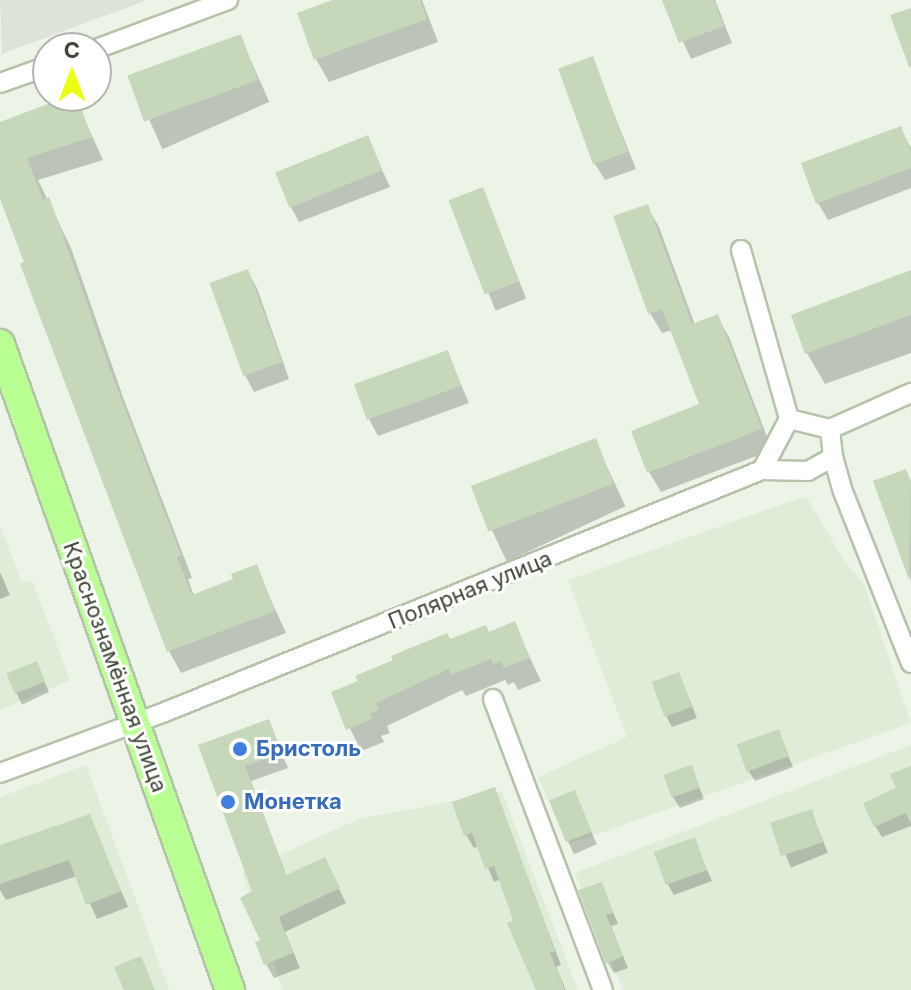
<!DOCTYPE html>
<html>
<head>
<meta charset="utf-8">
<style>
  body { margin:0 }
  #map { position:relative; width:911px; height:990px; overflow:hidden; background:#ebf4e6; font-family:Inter,sans-serif }
  div>[style] { position:absolute }
  [style*='--x'] { left:calc(var(--x)*1px); top:calc(var(--y)*1px); width:calc(var(--w)*1px); rotate:calc(var(--a)*1deg) }
  .residential>* { inset:0; background:#dfecd7 }
  .industrial>* { inset:0; background:#dee3d8 }
  .shadow>* { inset:0; background:#0003; transform-origin:0 0 }
  .building>* { inset:0; background:#c7d7ba; transform-origin:0 0 }
  .roads { filter:drop-shadow(2px 0 #b5c3aa) drop-shadow(-2px 0 #b5c3aa) drop-shadow(0 2px #b5c3aa) drop-shadow(0 -2px #b5c3aa) }
  .minor>* { height:18px; margin:-9px; padding:0 9px; transform-origin:9px; border-radius:9px; background:#fff }
  .primary>* { height:28px; margin:-14px; padding:0 14px; transform-origin:14px; border-radius:14px; background:#baff94 }
  .dots>* { width:22px; height:22px; translate:-50% -50%; box-sizing:border-box; border:4px solid #fff; border-radius:50% }
  span { translate:-50% -50%; white-space:nowrap; text-align:center; line-height:1.15; -webkit-text-stroke:6px #fff; paint-order:stroke }
  .street-label { font-size:22px; color:#3d4734 }
  .shop-label { font-size:22px; color:#366cbe; font-weight:700 }
  .left { translate:0 -50%; text-align:left }
  .north { position:absolute; left:32px; top:32px; width:80px; height:80px; box-sizing:border-box; background:#fff; border:2px solid #b1b5ae; border-radius:50%; rotate:0deg; font-size:22px; font-weight:700; line-height:32px; text-align:center; color:#3d4734 }
  .north::after { content:''; display:block; margin:auto; width:28px; height:36px; background:#ecff12; clip-path:polygon(50% 0,100% 100%,50% 72%,0 100%) }
</style>
</head>
<body>
<div id="map">
  <div class="residential">
    <i style="clip-path:polygon(806px 496px,845px 562px,864px 584px,911px 723px,569px 844px,538px 777px,627px 737px,568px 580px)"></i>
    <i style="clip-path:polygon(0 526px,22px 583px,32px 580px,70px 680px,0 710px)"></i>
    <i style="clip-path:polygon(911px 745px,911px 990px,623px 990px,575px 873px)"></i>
    <i style="clip-path:polygon(86px 765px,169px 990px,0 990px,0 797px)"></i>
    <i style="clip-path:polygon(502px 792px,578px 990px,283px 990px,242px 872px,359px 819px)"></i>
  </div>
  <div class="industrial">
    <i style="clip-path:polygon(0 0,147px 0,2px 54px)"></i>
  </div>
  <div class="shadow">
    <i style="clip-path:polygon(338px 0,422px 0,438px 42px,329px 82px,316px 59px,300px 14px)"></i>
    <i style="clip-path:polygon(664px 0,715px 0,732px 43px,691px 59px)"></i>
    <i style="left:240px;top:36px;width:72px;height:117px;rotate:66deg"></i>
    <i style="clip-path:polygon(592px 59px,636px 169px,605px 180px,595px 164px)"></i>
    <i style="clip-path:polygon(74px 96px,103px 160px,38px 180px,71px 248px,123px 397px,192px 578px,188px 579px,194px 596px,235px 580px,256px 567px,286px 633px,181px 673px,169px 651px,0 196px,0 125px)"></i>
    <i style="clip-path:polygon(900px 128px,911px 148px,911px 188px,828px 220px,818px 203px)"></i>
    <i style="clip-path:polygon(367px 137px,390px 187px,299px 222px,290px 205px)"></i>
    <i style="left:482px;top:189px;width:118px;height:33px;rotate:68deg"></i>
    <i style="clip-path:polygon(647px 206px,659px 227px,695px 325px,717px 316px,729px 337px,772px 450px,661px 492px,649px 472px,701px 406px,672px 330px,662px 333px,650px 313px)"></i>
    <i style="clip-path:polygon(247px 271px,257px 288px,289px 379px,254px 392px,245px 375px)"></i>
    <i style="clip-path:polygon(911px 273px,911px 353px,825px 384px,807px 353px)"></i>
    <i style="clip-path:polygon(447px 352px,469px 403px,378px 436px,369px 419px)"></i>
    <i style="left:595px;top:441px;width:72px;height:131px;rotate:65deg"></i>
    <i style="clip-path:polygon(905px 471px,911px 481px,911px 581px,876px 482px)"></i>
    <i style="clip-path:polygon(0 572px,10px 595px,0 599px)"></i>
    <i style="clip-path:polygon(514px 624px,541px 681px,518px 690px,514px 682px,508px 685px,505px 680px,466px 696px,462px 690px,387px 726px,390px 733px,381px 736px,384px 742px,361px 751px,333px 693px,450px 642px,489px 634px)"></i>
    <i style="left:36px;top:664px;width:31px;height:30px;rotate:65deg"></i>
    <i style="clip-path:polygon(679px 674px,697px 718px,672px 727px,666px 716px)"></i>
    <i style="clip-path:polygon(268px 722px,288px 768px,251px 781px,287px 877px,330px 871px,346px 903px,285px 932px,300px 968px,274px 978px,266px 964px,255px 892px,201px 746px)"></i>
    <i style="clip-path:polygon(778px 731px,793px 767px,755px 781px,748px 770px)"></i>
    <i style="clip-path:polygon(691px 768px,704px 799px,680px 808px,673px 797px)"></i>
    <i style="clip-path:polygon(911px 768px,911px 826px,882px 837px,875px 826px)"></i>
    <i style="clip-path:polygon(494px 790px,561px 965px,556px 967px,566px 990px,538px 990px,501px 879px,494px 882px,479px 846px,474px 848px,466px 835px)"></i>
    <i style="left:574px;top:793px;width:56px;height:25px;rotate:66deg"></i>
    <i style="left:811px;top:811px;width:45px;height:40px;rotate:68deg"></i>
    <i style="clip-path:polygon(89px 816px,128px 907px,97px 919px,77px 876px,6px 900px,0 890px,0 847px)"></i>
    <i style="clip-path:polygon(694px 840px,712px 881px,674px 895px,668px 885px)"></i>
    <i style="clip-path:polygon(601px 884px,618px 924px,611px 926px,628px 968px,614px 973px,608px 963px)"></i>
  </div>
  <div class="building">
    <i style="clip-path:polygon(332px 0,420px 0,427px 19px,314px 60px,297px 13px)"></i>
    <i style="clip-path:polygon(662px 0,714px 0,724px 26px,679px 43px)"></i>
    <i style="clip-path:polygon(911px 8px,911px 67px,909px 67px,890px 15px)"></i>
    <i style="left:241px;top:34px;width:49px;height:121px;rotate:70deg"></i>
    <i style="left:593px;top:56px;width:102px;height:37px;rotate:70deg"></i>
    <i style="clip-path:polygon(69px 96px,76px 96px,92px 137px,27px 158px,43px 200px,49px 197px,59px 224px,111px 372px,181px 555px,177px 557px,192px 595px,233px 579px,231px 574px,257px 564px,275px 611px,167px 652px,20px 264px,24px 262px,0 199px,0 122px)"></i>
    <i style="clip-path:polygon(901px 126px,911px 152px,911px 168px,816px 204px,801px 163px)"></i>
    <i style="left:368px;top:135px;width:38px;height:100px;rotate:68deg"></i>
    <i style="left:483px;top:187px;width:101px;height:37px;rotate:69deg"></i>
    <i style="clip-path:polygon(648px 204px,692px 324px,718px 314px,762px 429px,647px 473px,631px 431px,699px 404px,662px 309px,648px 314px,613px 216px)"></i>
    <i style="left:248px;top:269px;width:99px;height:41px;rotate:70deg"></i>
    <i style="clip-path:polygon(911px 270px,911px 315px,805px 354px,791px 315px)"></i>
    <i style="left:448px;top:350px;width:38px;height:100px;rotate:70deg"></i>
    <i style="left:596px;top:438px;width:49px;height:134px;rotate:69deg"></i>
    <i style="clip-path:polygon(906px 469px,911px 482px,909px 580px,873px 481px)"></i>
    <i style="clip-path:polygon(515px 621px,530px 658px,504px 668px,501px 661px,493px 664px,491px 659px,451px 675px,449px 669px,376px 703px,379px 710px,370px 714px,372px 719px,346px 730px,331px 692px,358px 681px,355px 676px,393px 660px,391px 656px,447px 633px,450px 639px,486px 625px,489px 632px)"></i>
    <i style="left:37px;top:661px;width:22px;height:33px;rotate:68deg"></i>
    <i style="left:679px;top:672px;width:37px;height:29px;rotate:70deg"></i>
    <i style="clip-path:polygon(269px 719px,282px 753px,245px 766px,286px 875px,325px 857px,340px 888px,279px 917px,293px 953px,264px 965px,255px 942px,260px 940px,240px 898px,252px 891px,198px 745px)"></i>
    <i style="left:779px;top:729px;width:29px;height:45px;rotate:70deg"></i>
    <i style="left:692px;top:765px;width:24px;height:30px;rotate:71deg"></i>
    <i style="clip-path:polygon(911px 766px,911px 824px,906px 813px,874px 827px,863px 803px,896px 788px,890px 774px)"></i>
    <i style="clip-path:polygon(495px 787px,555px 951px,550px 953px,565px 990px,536px 990px,507px 923px,513px 920px,494px 866px,485px 869px,472px 833px,464px 836px,452px 802px)"></i>
    <i style="left:575px;top:790px;width:45px;height:28px;rotate:68deg"></i>
    <i style="left:812px;top:809px;width:35px;height:44px;rotate:72deg"></i>
    <i style="clip-path:polygon(90px 814px,121px 891px,86px 905px,69px 860px,0 884px,0 845px)"></i>
    <i style="left:695px;top:837px;width:35px;height:44px;rotate:70deg"></i>
    <i style="clip-path:polygon(602px 882px,613px 913px,606px 915px,623px 956px,606px 964px,578px 890px)"></i>
    <i style="clip-path:polygon(141px 956px,155px 990px,124px 990px,114px 967px)"></i>
  </div>
  <div class="roads">
    <div class="minor">
      <i style="--x:96;--y:49;--w:141;--a:-20.4"></i>
      <i style="--x:0;--y:83;--w:51;--a:-19.5"></i>
      <i style="--x:741;--y:250;--w:176;--a:74.1"></i>
      <i style="--x:830;--y:429;--w:28;--a:84"></i>
      <i style="--x:833;--y:457;--w:33;--a:74"></i>
      <i style="--x:842;--y:489;--w:187;--a:68.4"></i>
      <i style="--x:762;--y:470;--w:46;--a:1.2"></i>
      <i style="--x:808;--y:471;--w:29;--a:-29"></i>
      <i style="--x:493;--y:699;--w:311;--a:69.3"></i>
      <i style="--x:0;--y:773;--w:176;--a:-20.3"></i>
      <i style="--x:165;--y:712;--w:644;--a:-22.07"></i>
      <i style="--x:762;--y:470;--w:58;--a:-62.1"></i>
      <i style="--x:789;--y:419;--w:42;--a:13.7"></i>
      <i style="--x:830;--y:429;--w:89;--a:-24"></i>
    </div>
    <div class="primary">
      <i style="--x:0;--y:344;--w:686;--a:70.4"></i>
    </div>
  </div>
  <div class="dots">
    <i style="left:240px;top:749px;background:#3f7fe0"></i>
    <i style="left:228px;top:802px;background:#3f7fe0"></i>
  </div>
  <div class="street-label">
    <span style="left:470px;top:590px;rotate:-22deg">Полярная улица</span>
    <span style="left:115px;top:667px;rotate:70deg">Краснознамённая улица</span>
  </div>
  <div class="shop-label">
    <span class="left" style="left:256px;top:749px">Бристоль</span>
    <span class="left" style="left:244px;top:802px">Монетка</span>
  </div>
  <div class="north">С</div>
</div>
</body>
</html>
